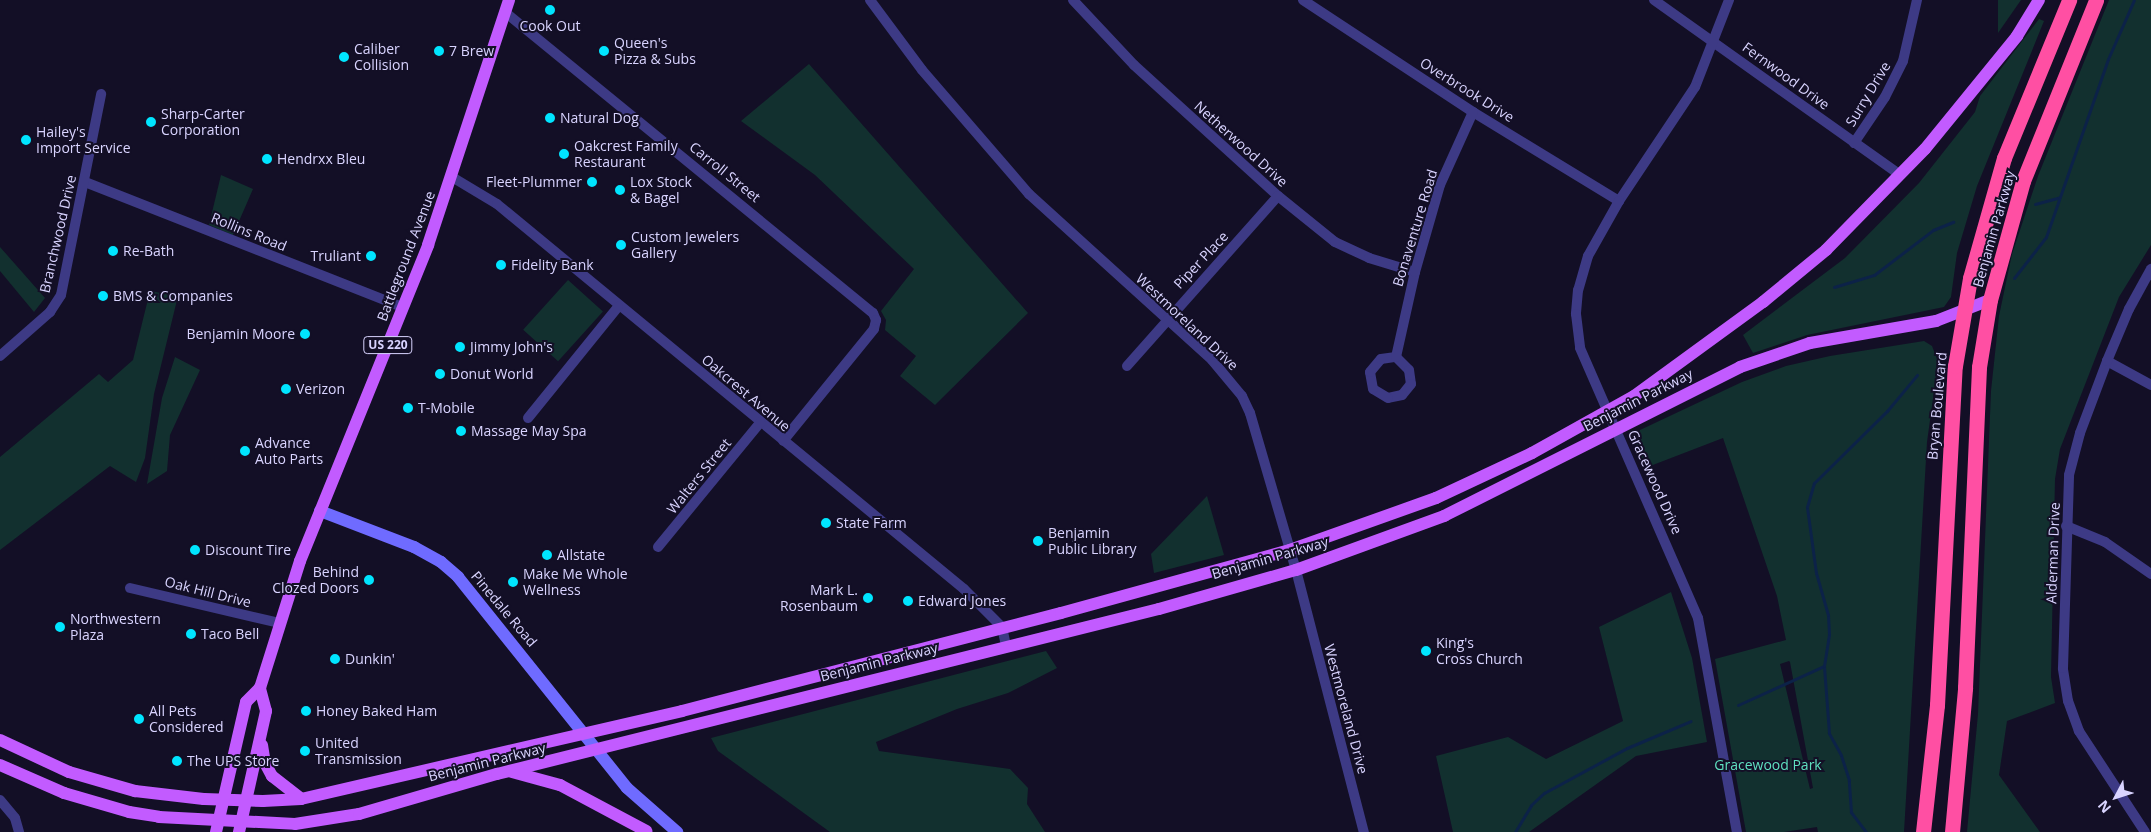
<!DOCTYPE html>
<html>
<head>
<meta charset="utf-8">
<style>
  body { margin:0 }
  #map { position:relative; width:2151px; height:832px; overflow:hidden; background:#130f26; font-family:"Open Sans",sans-serif }
  div>[style] { position:absolute }
  [style*='--x'] { left:calc(var(--x)*1px); top:calc(var(--y)*1px); width:calc(var(--w)*1px); rotate:calc(var(--a)*1deg) }
  .green>* { inset:0; background:#12302f; transform-origin:0 0 }
  .stream>* { height:3px; margin:-1.5px; padding:0 1.5px; transform-origin:1.5px; border-radius:1.5px; background:#0c2248 }
  .street>* { height:10px; margin:-5px; padding:0 5px; transform-origin:5px; border-radius:5px; background:#3d3a85 }
  .secondary>* { height:12px; margin:-6px; padding:0 6px; transform-origin:6px; border-radius:6px; background:#6f6bff }
  .primary>* { height:12px; margin:-6px; padding:0 6px; transform-origin:6px; border-radius:6px; background:#c25bff }
  .highway>* { height:15px; margin:-7.5px; padding:0 7.5px; transform-origin:7.5px; border-radius:7.5px; background:#ff4fa3 }
  .dots>* { width:14px; height:14px; translate:-50% -50%; box-sizing:border-box; border:2px solid #130f26; border-radius:50% }
  span { translate:-50% -50%; white-space:nowrap; text-align:center; line-height:1.15; -webkit-text-stroke:4px #130f26; paint-order:stroke }
  .shield-label span { padding:1px 4px; background:#130f26; border:1px solid; border-radius:4px; -webkit-text-stroke-width:0 }
  .shield-label { font-size:12px; color:#d9d4ff; font-weight:700 }
  .poi-label { font-size:14px; color:#d9d4ff }
  .left { translate:0 -50%; text-align:left }
  .right { translate:-100% -50%; text-align:right }
  .street-label { font-size:14px; color:#d9d4ff }
  .park-label { font-size:14px; color:#5fe0c0 }
  .north { position:absolute; left:2091px; top:772px; width:50px; height:50px; -webkit-text-stroke:4px #130f26; paint-order:stroke; rotate:230deg; font-size:14px; font-weight:700; line-height:20px; text-align:center; color:#d9d4ff }
  .north::after { content:''; display:block; margin:auto; width:18px; height:22px; background:#d9d4ff; clip-path:polygon(50% 0,100% 100%,50% 72%,0 100%) }
</style>
</head>
<body>
<div id="map">
  <div class="green">
    <i style="clip-path:polygon(1998px 0,2021px 0,1998px 33px)"></i>
    <i style="clip-path:polygon(2109px 0,2151px 0,2151px 245px,2119px 297px,2060px 449px,2055px 479px,2051px 677px,2055px 703px,2007px 721px,1999px 775px,2040px 832px,1967px 832px,1978px 714px,1991px 391px,1999px 316px,2012px 254px,2038px 176px)"></i>
    <i style="clip-path:polygon(2039px 19px,2044px 21px,1977px 186px,1957px 253px,1951px 297px,1944px 307px,1807px 335px,1753px 353px,1743px 335px,1845px 258px,1919px 183px,1975px 112px,1980px 96px)"></i>
    <i style="clip-path:polygon(809px 64px,1028px 313px,935px 405px,900px 376px,916px 356px,885px 330px,886px 320px,881px 311px,914px 269px,815px 175px,741px 121px)"></i>
    <i style="clip-path:polygon(221px 175px,253px 189px,233px 235px,209px 225px)"></i>
    <i style="clip-path:polygon(0 247px,45px 298px,34px 312px,0 271px)"></i>
    <i style="left:568px;top:280px;width:47px;height:67px;rotate:42deg"></i>
    <i style="clip-path:polygon(150px 291px,178px 296px,154px 394px,145px 458px,136px 482px,110px 466px,0 550px,0 457px,99px 374px,108px 382px,133px 360px)"></i>
    <i style="clip-path:polygon(evenodd,1924px 341px,1932px 346px,1938px 362px,1927px 442px,1904px 832px,1818px 832px,1817px 827px,1784px 832px,1746px 832px,1715px 659px,1786px 640px,1777px 596px,1723px 438px,1645px 468px,1634px 441px,1640px 430px,1742px 382px,1786px 366px,1830px 356px,1924px 341px,1789px 661px,1790px 662px,1813px 788px,1810px 789px,1780px 664px,1789px 661px)"></i>
    <i style="clip-path:polygon(175px 357px,200px 370px,170px 435px,167px 471px,147px 484px,162px 398px)"></i>
    <i style="clip-path:polygon(1207px 496px,1224px 555px,1154px 573px,1151px 554px)"></i>
    <i style="clip-path:polygon(1671px 592px,1692px 658px,1707px 742px,1636px 756px,1529px 832px,1453px 832px,1436px 756px,1508px 737px,1546px 759px,1623px 721px,1599px 627px)"></i>
    <i style="clip-path:polygon(1046px 651px,1057px 668px,1008px 693px,957px 709px,876px 742px,879px 751px,1010px 769px,1028px 788px,1027px 804px,1045px 832px,830px 832px,718px 751px,711px 738px)"></i>
  </div>
  <div class="stream">
    <i style="--x:2035;--y:204;--w:24;--a:-15"></i>
    <i style="--x:2014;--y:278;--w:52;--a:-52"></i>
    <i style="--x:2046;--y:237;--w:188;--a:-70.8"></i>
    <i style="--x:2108;--y:59;--w:64;--a:-66.2"></i>
    <i style="--x:1834;--y:287;--w:42;--a:-16.7"></i>
    <i style="--x:1874;--y:275;--w:74;--a:-37.3"></i>
    <i style="--x:1933;--y:230;--w:22;--a:-22"></i>
    <i style="--x:1738;--y:705;--w:94;--a:-24.4"></i>
    <i style="--x:1515;--y:832;--w:31;--a:-59"></i>
    <i style="--x:1531;--y:805;--w:18;--a:-43"></i>
    <i style="--x:1544;--y:793;--w:94;--a:-28.5"></i>
    <i style="--x:1627;--y:748;--w:69;--a:-22.9"></i>
    <i style="--x:1866;--y:832;--w:25;--a:-127"></i>
    <i style="--x:1851;--y:812;--w:32;--a:-94"></i>
    <i style="--x:1849;--y:780;--w:26;--a:-108"></i>
    <i style="--x:1841;--y:755;--w:25;--a:-119"></i>
    <i style="--x:1829;--y:733;--w:67;--a:-94.3"></i>
    <i style="--x:1824;--y:666;--w:32;--a:-81"></i>
    <i style="--x:1829;--y:634;--w:19;--a:-93"></i>
    <i style="--x:1828;--y:615;--w:44;--a:-105.9"></i>
    <i style="--x:1816;--y:573;--w:67;--a:-97.8"></i>
    <i style="--x:1807;--y:507;--w:25;--a:-74"></i>
    <i style="--x:1814;--y:483;--w:103;--a:-44.6"></i>
    <i style="--x:1887;--y:411;--w:47;--a:-50.2"></i>
  </div>
  <div class="street">
    <i style="--x:870;--y:0;--w:87;--a:53.4"></i>
    <i style="--x:922;--y:70;--w:164;--a:49.2"></i>
    <i style="--x:1029;--y:194;--w:247;--a:42.2"></i>
    <i style="--x:1212;--y:360;--w:47;--a:50.2"></i>
    <i style="--x:1242;--y:396;--w:19;--a:65"></i>
    <i style="--x:1250;--y:413;--w:164;--a:73.7"></i>
    <i style="--x:1296;--y:570;--w:271;--a:75.5"></i>
    <i style="--x:1073;--y:0;--w:89;--a:46.8"></i>
    <i style="--x:1134;--y:65;--w:195;--a:42.3"></i>
    <i style="--x:1278;--y:196;--w:73;--a:38.9"></i>
    <i style="--x:1335;--y:242;--w:38;--a:25"></i>
    <i style="--x:1369;--y:258;--w:48;--a:16.9"></i>
    <i style="--x:1303;--y:0;--w:204;--a:33.4"></i>
    <i style="--x:1473;--y:112;--w:171;--a:31.4"></i>
    <i style="--x:1654;--y:0;--w:302;--a:35.4"></i>
    <i style="--x:1729;--y:0;--w:93;--a:111.3"></i>
    <i style="--x:1695;--y:87;--w:137;--a:123.7"></i>
    <i style="--x:1619;--y:201;--w:63;--a:119.4"></i>
    <i style="--x:1588;--y:256;--w:35;--a:106"></i>
    <i style="--x:1578;--y:290;--w:24;--a:95"></i>
    <i style="--x:1576;--y:314;--w:34;--a:83"></i>
    <i style="--x:1580;--y:348;--w:295;--a:66.4"></i>
    <i style="--x:1698;--y:618;--w:218;--a:79.7"></i>
    <i style="--x:505;--y:12;--w:475;--a:39.3"></i>
    <i style="--x:873;--y:313;--w:8;--a:67"></i>
    <i style="--x:876;--y:320;--w:9;--a:103"></i>
    <i style="--x:874;--y:329;--w:144;--a:129.1"></i>
    <i style="--x:1854;--y:143;--w:55;--a:-56"></i>
    <i style="--x:1885;--y:97;--w:40;--a:-63.4"></i>
    <i style="--x:1903;--y:61;--w:63;--a:-77.1"></i>
    <i style="--x:452;--y:177;--w:52;--a:31"></i>
    <i style="--x:497;--y:204;--w:605;--a:39.5"></i>
    <i style="--x:964;--y:589;--w:54;--a:45"></i>
    <i style="--x:1002;--y:627;--w:19;--a:78"></i>
    <i style="--x:85;--y:182;--w:342;--a:21.5"></i>
    <i style="--x:0;--y:356;--w:67;--a:-41.3"></i>
    <i style="--x:50;--y:312;--w:20;--a:-57"></i>
    <i style="--x:61;--y:295;--w:205;--a:-78.7"></i>
    <i style="--x:1396;--y:357;--w:18;--a:45"></i>
    <i style="--x:1409;--y:370;--w:14;--a:82"></i>
    <i style="--x:1411;--y:384;--w:14;--a:129"></i>
    <i style="--x:1402;--y:395;--w:14;--a:168"></i>
    <i style="--x:1388;--y:398;--w:17;--a:-149"></i>
    <i style="--x:1373;--y:389;--w:17;--a:-100"></i>
    <i style="--x:1370;--y:372;--w:17;--a:-50"></i>
    <i style="--x:1381;--y:359;--w:15;--a:-8"></i>
    <i style="--x:1396;--y:357;--w:87;--a:-77.4"></i>
    <i style="--x:1415;--y:272;--w:91;--a:-74"></i>
    <i style="--x:1440;--y:185;--w:80;--a:-65.7"></i>
    <i style="--x:2107;--y:361;--w:50;--a:28.6"></i>
    <i style="--x:1127;--y:366;--w:227;--a:-48.4"></i>
    <i style="--x:528;--y:418;--w:143;--a:-51"></i>
    <i style="--x:2066;--y:526;--w:42;--a:22.3"></i>
    <i style="--x:2105;--y:542;--w:56;--a:34.8"></i>
    <i style="--x:658;--y:547;--w:161;--a:-50.6"></i>
    <i style="--x:130;--y:588;--w:153;--a:13.2"></i>
    <i style="--x:0;--y:800;--w:23;--a:50"></i>
    <i style="--x:15;--y:818;--w:15;--a:74"></i>
    <i style="--x:2145;--y:832;--w:121;--a:-123.2"></i>
    <i style="--x:2079;--y:731;--w:32;--a:-110"></i>
    <i style="--x:2068;--y:701;--w:33;--a:-99"></i>
    <i style="--x:2063;--y:668;--w:193;--a:-88.2"></i>
    <i style="--x:2069;--y:475;--w:43;--a:-75.3"></i>
    <i style="--x:2080;--y:433;--w:77;--a:-69.4"></i>
    <i style="--x:2107;--y:361;--w:56;--a:-67.1"></i>
    <i style="--x:2129;--y:309;--w:46;--a:-61.2"></i>
  </div>
  <div class="secondary">
    <i style="--x:320;--y:511;--w:101;--a:21"></i>
    <i style="--x:414;--y:547;--w:31;--a:29"></i>
    <i style="--x:441;--y:562;--w:23;--a:41"></i>
    <i style="--x:458;--y:577;--w:270;--a:51.3"></i>
    <i style="--x:627;--y:788;--w:67;--a:41.3"></i>
  </div>
  <div class="primary">
    <i style="--x:0;--y:740;--w:76;--a:24.9"></i>
    <i style="--x:69;--y:772;--w:69;--a:16.1"></i>
    <i style="--x:135;--y:791;--w:69;--a:6.6"></i>
    <i style="--x:204;--y:799;--w:59;--a:1.9"></i>
    <i style="--x:263;--y:801;--w:38;--a:-3"></i>
    <i style="--x:301;--y:799;--w:391;--a:-13"></i>
    <i style="--x:682;--y:711;--w:391;--a:-14.5"></i>
    <i style="--x:1061;--y:613;--w:238;--a:-15.4"></i>
    <i style="--x:1290;--y:550;--w:155;--a:-19.6"></i>
    <i style="--x:1436;--y:498;--w:106;--a:-25.1"></i>
    <i style="--x:1532;--y:453;--w:117;--a:-29.2"></i>
    <i style="--x:1634;--y:396;--w:160;--a:-36.1"></i>
    <i style="--x:1763;--y:302;--w:82;--a:-39.5"></i>
    <i style="--x:1826;--y:250;--w:141;--a:-45.6"></i>
    <i style="--x:1925;--y:149;--w:146;--a:-50.8"></i>
    <i style="--x:2017;--y:36;--w:42;--a:-58.6"></i>
    <i style="--x:262;--y:745;--w:18;--a:81"></i>
    <i style="--x:265;--y:763;--w:15;--a:62"></i>
    <i style="--x:272;--y:776;--w:37;--a:38"></i>
    <i style="--x:0;--y:765;--w:70;--a:23.6"></i>
    <i style="--x:64;--y:793;--w:68;--a:16.3"></i>
    <i style="--x:129;--y:812;--w:30;--a:9"></i>
    <i style="--x:159;--y:817;--w:136;--a:2.9"></i>
    <i style="--x:295;--y:824;--w:65;--a:-8.9"></i>
    <i style="--x:359;--y:814;--w:144;--a:-16.2"></i>
    <i style="--x:497;--y:774;--w:682;--a:-14"></i>
    <i style="--x:1159;--y:609;--w:142;--a:-15.9"></i>
    <i style="--x:1296;--y:570;--w:158;--a:-20"></i>
    <i style="--x:1444;--y:516;--w:331;--a:-26.7"></i>
    <i style="--x:1740;--y:367;--w:74;--a:-18.9"></i>
    <i style="--x:1810;--y:343;--w:128;--a:-9.9"></i>
    <i style="--x:1936;--y:321;--w:58;--a:-21.3"></i>
    <i style="--x:512;--y:772;--w:50;--a:15.2"></i>
    <i style="--x:560;--y:785;--w:98;--a:28.1"></i>
    <i style="--x:216;--y:832;--w:133;--a:-77"></i>
    <i style="--x:246;--y:702;--w:20;--a:-45"></i>
    <i style="--x:260;--y:688;--w:133;--a:-72.5"></i>
    <i style="--x:300;--y:561;--w:341;--a:-67.9"></i>
    <i style="--x:428;--y:245;--w:258;--a:-71.7"></i>
    <i style="--x:239;--y:832;--w:124;--a:-77.4"></i>
    <i style="--x:266;--y:711;--w:24;--a:-105"></i>
  </div>
  <div class="highway">
    <i style="--x:1923;--y:832;--w:128;--a:-83.7"></i>
    <i style="--x:1937;--y:705;--w:339;--a:-87"></i>
    <i style="--x:1955;--y:366;--w:89;--a:-80.3"></i>
    <i style="--x:1970;--y:278;--w:125;--a:-74.2"></i>
    <i style="--x:2004;--y:158;--w:171;--a:-67.6"></i>
    <i style="--x:1952;--y:832;--w:145;--a:-84.8"></i>
    <i style="--x:1965;--y:688;--w:321;--a:-87.5"></i>
    <i style="--x:1979;--y:367;--w:68;--a:-80.7"></i>
    <i style="--x:1990;--y:300;--w:123;--a:-74.5"></i>
    <i style="--x:2023;--y:181;--w:195;--a:-68"></i>
  </div>
  <div class="dots">
    <i style="left:550px;top:10px;background:#00e5ff"></i>
    <i style="left:439px;top:51px;background:#00e5ff"></i>
    <i style="left:604px;top:51px;background:#00e5ff"></i>
    <i style="left:344px;top:57px;background:#00e5ff"></i>
    <i style="left:550px;top:118px;background:#00e5ff"></i>
    <i style="left:151px;top:122px;background:#00e5ff"></i>
    <i style="left:26px;top:140px;background:#00e5ff"></i>
    <i style="left:564px;top:154px;background:#00e5ff"></i>
    <i style="left:267px;top:159px;background:#00e5ff"></i>
    <i style="left:592px;top:182px;background:#00e5ff"></i>
    <i style="left:620px;top:190px;background:#00e5ff"></i>
    <i style="left:621px;top:245px;background:#00e5ff"></i>
    <i style="left:113px;top:251px;background:#00e5ff"></i>
    <i style="left:371px;top:256px;background:#00e5ff"></i>
    <i style="left:501px;top:265px;background:#00e5ff"></i>
    <i style="left:103px;top:296px;background:#00e5ff"></i>
    <i style="left:305px;top:334px;background:#00e5ff"></i>
    <i style="left:460px;top:347px;background:#00e5ff"></i>
    <i style="left:440px;top:374px;background:#00e5ff"></i>
    <i style="left:286px;top:389px;background:#00e5ff"></i>
    <i style="left:408px;top:408px;background:#00e5ff"></i>
    <i style="left:461px;top:431px;background:#00e5ff"></i>
    <i style="left:245px;top:451px;background:#00e5ff"></i>
    <i style="left:826px;top:523px;background:#00e5ff"></i>
    <i style="left:1038px;top:541px;background:#00e5ff"></i>
    <i style="left:195px;top:550px;background:#00e5ff"></i>
    <i style="left:547px;top:555px;background:#00e5ff"></i>
    <i style="left:369px;top:580px;background:#00e5ff"></i>
    <i style="left:513px;top:582px;background:#00e5ff"></i>
    <i style="left:868px;top:598px;background:#00e5ff"></i>
    <i style="left:908px;top:601px;background:#00e5ff"></i>
    <i style="left:60px;top:627px;background:#00e5ff"></i>
    <i style="left:191px;top:634px;background:#00e5ff"></i>
    <i style="left:1426px;top:651px;background:#00e5ff"></i>
    <i style="left:335px;top:659px;background:#00e5ff"></i>
    <i style="left:306px;top:711px;background:#00e5ff"></i>
    <i style="left:139px;top:719px;background:#00e5ff"></i>
    <i style="left:305px;top:751px;background:#00e5ff"></i>
    <i style="left:177px;top:761px;background:#00e5ff"></i>
  </div>
  <div class="shield-label">
    <span style="left:388px;top:345px">US 220</span>
  </div>
  <div class="poi-label">
    <span style="left:550px;top:26px">Cook Out</span>
    <span class="left" style="left:614px;top:51px">Queen's<br>Pizza &amp; Subs</span>
    <span class="left" style="left:354px;top:57px">Caliber<br>Collision</span>
    <span class="left" style="left:449px;top:51px">7 Brew</span>
    <span class="left" style="left:161px;top:122px">Sharp-Carter<br>Corporation</span>
    <span class="left" style="left:560px;top:118px">Natural Dog</span>
    <span class="left" style="left:36px;top:140px">Hailey's<br>Import Service</span>
    <span class="left" style="left:574px;top:154px">Oakcrest Family<br>Restaurant</span>
    <span class="left" style="left:277px;top:159px">Hendrxx Bleu</span>
    <span class="right" style="left:582px;top:182px">Fleet-Plummer</span>
    <span class="left" style="left:630px;top:190px">Lox Stock<br>&amp; Bagel</span>
    <span class="left" style="left:631px;top:245px">Custom Jewelers<br>Gallery</span>
    <span class="left" style="left:123px;top:251px">Re-Bath</span>
    <span class="right" style="left:361px;top:256px">Truliant</span>
    <span class="left" style="left:511px;top:265px">Fidelity Bank</span>
    <span class="left" style="left:113px;top:296px">BMS &amp; Companies</span>
    <span class="right" style="left:295px;top:334px">Benjamin Moore</span>
    <span class="left" style="left:470px;top:347px">Jimmy John's</span>
    <span class="left" style="left:450px;top:374px">Donut World</span>
    <span class="left" style="left:296px;top:389px">Verizon</span>
    <span class="left" style="left:418px;top:408px">T-Mobile</span>
    <span class="left" style="left:471px;top:431px">Massage May Spa</span>
    <span class="left" style="left:255px;top:451px">Advance<br>Auto Parts</span>
    <span class="left" style="left:836px;top:523px">State Farm</span>
    <span class="left" style="left:1048px;top:541px">Benjamin<br>Public Library</span>
    <span class="left" style="left:205px;top:550px">Discount Tire</span>
    <span class="left" style="left:557px;top:555px">Allstate</span>
    <span class="right" style="left:359px;top:580px">Behind<br>Clozed Doors</span>
    <span class="left" style="left:523px;top:582px">Make Me Whole<br>Wellness</span>
    <span class="right" style="left:858px;top:598px">Mark L.<br>Rosenbaum</span>
    <span class="left" style="left:918px;top:601px">Edward Jones</span>
    <span class="left" style="left:70px;top:627px">Northwestern<br>Plaza</span>
    <span class="left" style="left:201px;top:634px">Taco Bell</span>
    <span class="left" style="left:1436px;top:651px">King's<br>Cross Church</span>
    <span class="left" style="left:345px;top:659px">Dunkin'</span>
    <span class="left" style="left:149px;top:719px">All Pets<br>Considered</span>
    <span class="left" style="left:316px;top:711px">Honey Baked Ham</span>
    <span class="left" style="left:315px;top:751px">United<br>Transmission</span>
    <span class="left" style="left:187px;top:761px">The UPS Store</span>
  </div>
  <div class="street-label">
    <span style="left:1786px;top:76px;rotate:36deg">Fernwood Drive</span>
    <span style="left:1467px;top:90px;rotate:32deg">Overbrook Drive</span>
    <span style="left:1868px;top:94px;rotate:-59deg">Surry Drive</span>
    <span style="left:1241px;top:144px;rotate:42deg">Netherwood Drive</span>
    <span style="left:725px;top:172px;rotate:39deg">Carroll Street</span>
    <span style="left:1415px;top:228px;rotate:-73deg">Bonaventure Road</span>
    <span style="left:1994px;top:229px;rotate:-74deg">Benjamin Parkway</span>
    <span style="left:249px;top:232px;rotate:22deg">Rollins Road</span>
    <span style="left:58px;top:234px;rotate:-77deg">Branchwood Drive</span>
    <span style="left:406px;top:256px;rotate:-69deg">Battleground Avenue</span>
    <span style="left:1201px;top:260px;rotate:-47deg">Piper Place</span>
    <span style="left:1187px;top:322px;rotate:43deg">Westmoreland Drive</span>
    <span style="left:746px;top:393px;rotate:40deg">Oakcrest Avenue</span>
    <span style="left:1638px;top:400px;rotate:-27deg">Benjamin Parkway</span>
    <span style="left:1937px;top:406px;rotate:-85deg">Bryan Boulevard</span>
    <span style="left:699px;top:476px;rotate:-51deg">Walters Street</span>
    <span style="left:1655px;top:482px;rotate:66deg">Gracewood Drive</span>
    <span style="left:2053px;top:553px;rotate:-88deg">Alderman Drive</span>
    <span style="left:1270px;top:558px;rotate:-16deg">Benjamin Parkway</span>
    <span style="left:208px;top:592px;rotate:14deg">Oak Hill Drive</span>
    <span style="left:504px;top:609px;rotate:50deg">Pinedale Road</span>
    <span style="left:879px;top:662px;rotate:-14deg">Benjamin Parkway</span>
    <span style="left:1346px;top:709px;rotate:75deg">Westmoreland Drive</span>
    <span style="left:487px;top:762px;rotate:-14deg">Benjamin Parkway</span>
  </div>
  <div class="park-label">
    <span style="left:1768px;top:765px">Gracewood Park</span>
  </div>
  <div class="north">N</div>
</div>
</body>
</html>
